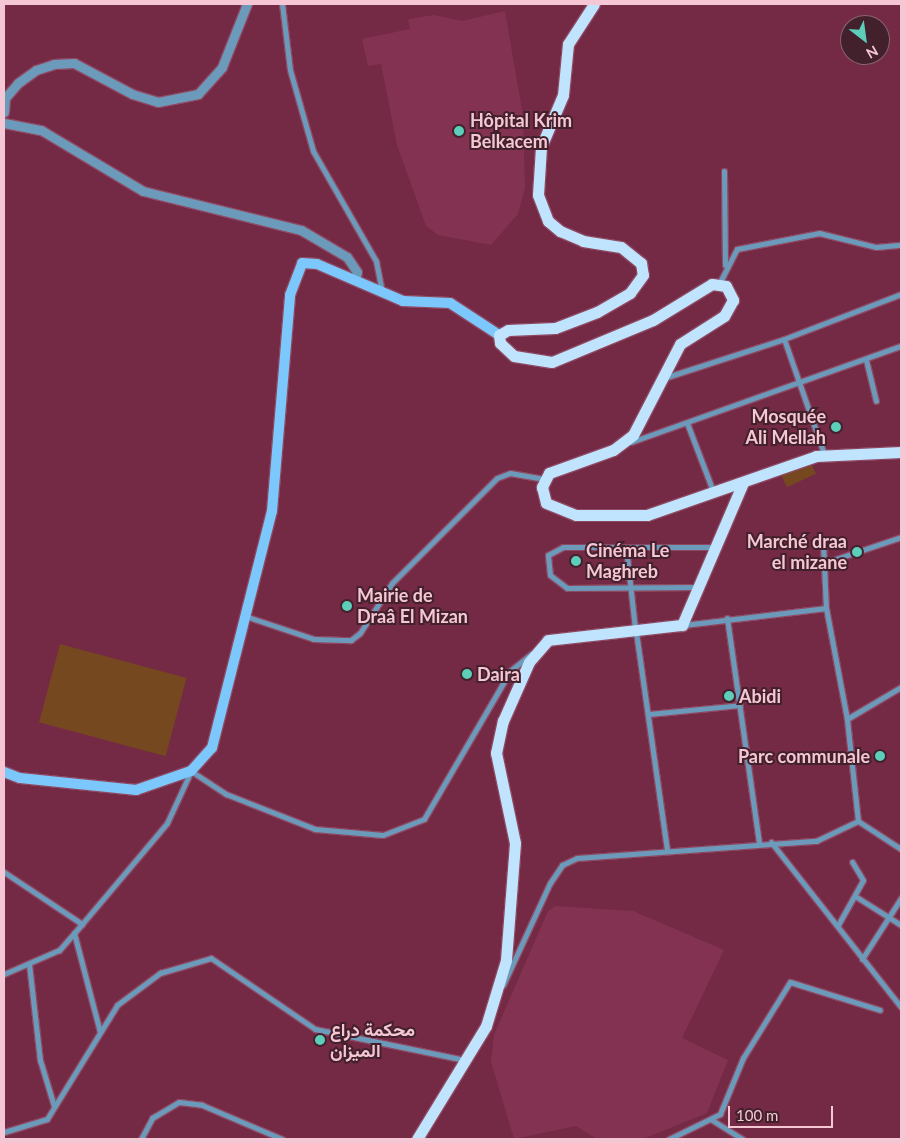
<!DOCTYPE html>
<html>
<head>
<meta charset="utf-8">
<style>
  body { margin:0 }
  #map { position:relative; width:905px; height:1143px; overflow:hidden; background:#742945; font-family:Lato,Vazirmatn,sans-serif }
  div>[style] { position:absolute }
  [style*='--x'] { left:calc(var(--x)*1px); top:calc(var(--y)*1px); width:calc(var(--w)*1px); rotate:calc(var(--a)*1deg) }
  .built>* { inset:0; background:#843251 }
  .green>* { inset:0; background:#754820; transform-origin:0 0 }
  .roads { filter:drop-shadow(1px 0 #8e4962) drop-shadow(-1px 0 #8e4962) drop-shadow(0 1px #8e4962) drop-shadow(0 -1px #8e4962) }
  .minor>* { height:5px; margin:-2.5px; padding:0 2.5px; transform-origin:2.5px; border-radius:2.5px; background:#6c9abb }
  .tertiary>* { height:9px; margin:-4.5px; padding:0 4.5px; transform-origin:4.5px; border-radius:4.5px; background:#6c9abb }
  .secondary>* { height:10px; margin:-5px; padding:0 5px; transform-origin:5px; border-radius:5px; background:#7cc7fb }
  .primary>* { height:11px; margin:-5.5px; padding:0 5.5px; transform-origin:5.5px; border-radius:5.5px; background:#c0e4fe }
  .dots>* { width:14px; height:14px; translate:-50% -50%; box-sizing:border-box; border:2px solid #43212c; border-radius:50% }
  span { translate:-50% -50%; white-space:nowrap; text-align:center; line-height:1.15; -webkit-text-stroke:4px #43212c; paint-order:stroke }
  .poi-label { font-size:18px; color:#f5c7d4; font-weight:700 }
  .left { translate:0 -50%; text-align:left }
  .right { translate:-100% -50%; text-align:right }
  .frame { position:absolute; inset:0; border:5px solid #f5c7d4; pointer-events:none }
  .north { position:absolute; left:840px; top:15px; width:50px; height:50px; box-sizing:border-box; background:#43212c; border:1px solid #8a636f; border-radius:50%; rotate:150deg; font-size:14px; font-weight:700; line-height:20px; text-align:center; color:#f5c7d4 }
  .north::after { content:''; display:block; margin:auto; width:18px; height:22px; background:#5cceba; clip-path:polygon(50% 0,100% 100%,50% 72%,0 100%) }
  .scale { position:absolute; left:728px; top:1106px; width:105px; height:22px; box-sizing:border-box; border:2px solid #f5c7d4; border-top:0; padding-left:6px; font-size:15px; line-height:18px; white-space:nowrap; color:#f5c7d4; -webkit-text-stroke:4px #43212c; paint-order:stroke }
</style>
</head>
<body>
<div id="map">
  <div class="built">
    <i style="clip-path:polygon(505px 11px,523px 116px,525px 188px,518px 214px,491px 245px,438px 235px,426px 226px,397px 145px,381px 64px,368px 66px,362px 39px,410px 29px,408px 19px,434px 15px,462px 21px)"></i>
    <i style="clip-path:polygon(555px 906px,633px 911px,724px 950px,682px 1038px,728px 1060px,707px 1113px,643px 1139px,597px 1139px,576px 1126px,514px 1139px,491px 1062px,494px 1035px,548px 911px)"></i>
  </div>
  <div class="green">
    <i style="left:810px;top:461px;width:14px;height:32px;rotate:65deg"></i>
    <i style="left:60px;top:644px;width:131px;height:81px;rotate:15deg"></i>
  </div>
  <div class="roads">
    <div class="minor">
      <i style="--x:282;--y:4;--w:66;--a:83.1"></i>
      <i style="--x:290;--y:70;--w:84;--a:74.1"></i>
      <i style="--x:313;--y:151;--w:127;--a:60.2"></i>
      <i style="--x:376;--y:261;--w:31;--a:79"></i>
      <i style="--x:724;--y:171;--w:94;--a:89.4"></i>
      <i style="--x:720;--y:282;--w:37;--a:-63"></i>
      <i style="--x:737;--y:249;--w:84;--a:-11"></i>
      <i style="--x:819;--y:233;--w:59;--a:13.8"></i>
      <i style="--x:876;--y:247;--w:25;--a:-5"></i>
      <i style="--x:784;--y:339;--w:122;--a:70.8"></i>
      <i style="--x:866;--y:360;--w:42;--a:76.3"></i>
      <i style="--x:664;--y:378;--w:126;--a:-18"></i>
      <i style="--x:784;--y:339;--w:125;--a:-21"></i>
      <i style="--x:687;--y:423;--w:73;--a:69.1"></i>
      <i style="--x:631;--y:442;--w:287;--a:-19.6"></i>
      <i style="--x:823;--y:543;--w:65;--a:87.4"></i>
      <i style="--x:626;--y:547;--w:81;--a:83.7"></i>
      <i style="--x:824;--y:563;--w:81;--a:-18.7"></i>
      <i style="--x:698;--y:587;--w:131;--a:179.6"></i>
      <i style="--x:567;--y:588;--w:21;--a:-143"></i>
      <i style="--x:550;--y:575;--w:20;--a:-96"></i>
      <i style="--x:548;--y:555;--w:17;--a:-28"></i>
      <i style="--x:563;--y:547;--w:152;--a:0"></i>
      <i style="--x:245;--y:616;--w:73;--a:18.4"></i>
      <i style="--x:314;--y:639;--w:37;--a:2"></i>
      <i style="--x:351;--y:640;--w:11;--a:-38"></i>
      <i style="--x:360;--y:633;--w:59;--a:-57.4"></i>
      <i style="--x:392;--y:583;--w:148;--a:-45"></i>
      <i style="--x:497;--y:478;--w:14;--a:-21"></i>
      <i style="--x:510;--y:473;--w:35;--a:10"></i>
      <i style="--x:727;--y:618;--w:226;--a:81.9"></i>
      <i style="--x:636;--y:632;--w:220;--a:81.9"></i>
      <i style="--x:649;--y:714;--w:91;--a:-5.6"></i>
      <i style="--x:847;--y:719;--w:63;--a:-30.7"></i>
      <i style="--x:858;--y:821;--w:51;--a:33.1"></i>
      <i style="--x:771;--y:842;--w:210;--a:51.8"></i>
      <i style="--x:4;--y:872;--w:94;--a:33.7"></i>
      <i style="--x:82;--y:924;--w:35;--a:131"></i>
      <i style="--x:59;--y:950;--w:60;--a:156.4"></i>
      <i style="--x:855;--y:896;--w:54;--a:32.2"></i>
      <i style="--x:82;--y:924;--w:132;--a:-49.9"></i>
      <i style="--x:167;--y:823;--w:57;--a:-65.2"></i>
      <i style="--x:191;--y:771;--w:42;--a:33.3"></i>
      <i style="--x:226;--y:794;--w:96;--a:21.5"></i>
      <i style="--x:315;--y:829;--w:68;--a:5"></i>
      <i style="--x:383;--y:835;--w:44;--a:-21.3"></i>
      <i style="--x:424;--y:819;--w:171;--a:-59.8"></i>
      <i style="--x:510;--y:671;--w:28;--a:-39"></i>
      <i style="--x:838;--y:925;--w:51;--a:-60.9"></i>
      <i style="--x:863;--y:880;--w:21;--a:-121"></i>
      <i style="--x:74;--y:933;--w:102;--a:75.3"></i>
      <i style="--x:862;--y:959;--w:72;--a:-57.4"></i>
      <i style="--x:29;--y:964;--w:97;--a:83.5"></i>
      <i style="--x:40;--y:1060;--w:48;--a:73.1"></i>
      <i style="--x:503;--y:985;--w:112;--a:-65.3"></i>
      <i style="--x:550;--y:883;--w:22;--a:-56"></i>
      <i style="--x:562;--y:865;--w:17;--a:-25"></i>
      <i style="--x:577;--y:858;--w:240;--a:-4.1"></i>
      <i style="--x:816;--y:841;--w:47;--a:-25.5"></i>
      <i style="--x:858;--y:821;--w:103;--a:-96.2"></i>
      <i style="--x:847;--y:719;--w:113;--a:-100.7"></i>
      <i style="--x:826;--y:608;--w:143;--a:173.2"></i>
      <i style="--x:712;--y:1120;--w:36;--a:32"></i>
      <i style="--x:4;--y:1132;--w:45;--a:-16.8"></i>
      <i style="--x:47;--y:1119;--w:134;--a:-58.4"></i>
      <i style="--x:117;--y:1005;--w:54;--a:-36.7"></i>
      <i style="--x:160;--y:973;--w:53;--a:-16.4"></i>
      <i style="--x:211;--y:958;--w:126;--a:34.3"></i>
      <i style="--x:315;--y:1029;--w:153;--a:11.7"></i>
      <i style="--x:141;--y:1139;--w:24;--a:-62"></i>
      <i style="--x:152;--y:1118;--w:31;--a:-31"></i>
      <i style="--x:179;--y:1102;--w:23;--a:7"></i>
      <i style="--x:202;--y:1105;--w:87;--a:23"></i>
      <i style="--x:669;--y:1139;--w:57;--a:-26.1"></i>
      <i style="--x:720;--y:1114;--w:61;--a:-67.7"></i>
      <i style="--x:743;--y:1058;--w:89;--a:-58.3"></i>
      <i style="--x:790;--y:982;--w:94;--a:17.3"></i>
    </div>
    <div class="tertiary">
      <i style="--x:4;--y:112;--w:14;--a:-86"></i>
      <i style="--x:5;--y:98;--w:20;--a:-49"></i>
      <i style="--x:18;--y:83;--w:22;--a:-36"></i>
      <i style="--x:36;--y:70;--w:19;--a:-18"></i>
      <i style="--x:54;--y:64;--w:20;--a:-3"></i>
      <i style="--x:74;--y:63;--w:66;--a:28.1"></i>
      <i style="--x:132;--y:94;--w:27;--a:17"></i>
      <i style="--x:158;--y:102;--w:41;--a:-11.3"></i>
      <i style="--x:198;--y:94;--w:36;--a:-48"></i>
      <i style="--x:222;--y:67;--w:68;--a:-68.4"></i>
      <i style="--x:4;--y:123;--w:38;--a:11"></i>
      <i style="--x:41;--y:130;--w:119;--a:30.9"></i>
      <i style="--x:143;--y:191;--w:163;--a:13.9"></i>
      <i style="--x:301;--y:230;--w:53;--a:30.4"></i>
      <i style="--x:347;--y:257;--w:18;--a:56"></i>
      <i style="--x:357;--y:272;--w:8;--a:104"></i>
    </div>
    <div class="secondary">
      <i style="--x:4;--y:772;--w:17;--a:21"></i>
      <i style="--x:20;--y:778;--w:117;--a:5.9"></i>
      <i style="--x:136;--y:790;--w:58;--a:-19.1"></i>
      <i style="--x:191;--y:771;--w:31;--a:-48"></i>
      <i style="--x:212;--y:748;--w:244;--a:-75.8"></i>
      <i style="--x:272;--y:511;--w:217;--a:-85.2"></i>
      <i style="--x:290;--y:295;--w:34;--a:-69"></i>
      <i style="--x:302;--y:263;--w:15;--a:4"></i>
      <i style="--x:317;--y:264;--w:94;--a:23.3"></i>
      <i style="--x:403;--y:301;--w:47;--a:2.4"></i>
      <i style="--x:450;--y:303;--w:59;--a:33.1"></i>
    </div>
    <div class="primary">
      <i style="--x:594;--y:4;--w:48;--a:123"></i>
      <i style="--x:568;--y:44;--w:51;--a:95.6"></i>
      <i style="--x:563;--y:95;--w:56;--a:112.9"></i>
      <i style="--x:541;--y:147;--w:48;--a:93.6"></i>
      <i style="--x:538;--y:195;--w:28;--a:69"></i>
      <i style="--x:548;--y:221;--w:16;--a:40"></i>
      <i style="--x:560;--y:231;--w:25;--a:23"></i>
      <i style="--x:583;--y:241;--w:38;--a:9"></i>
      <i style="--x:621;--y:247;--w:26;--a:39"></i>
      <i style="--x:641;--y:263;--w:12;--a:81"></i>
      <i style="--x:643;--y:275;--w:22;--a:126"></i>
      <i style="--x:630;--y:293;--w:38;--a:150"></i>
      <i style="--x:597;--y:312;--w:45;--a:159.1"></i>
      <i style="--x:555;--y:328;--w:47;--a:177.6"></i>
      <i style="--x:508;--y:330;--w:10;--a:151"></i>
      <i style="--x:499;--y:335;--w:8;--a:83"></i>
      <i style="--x:500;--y:343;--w:19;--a:43"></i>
      <i style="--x:514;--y:356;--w:38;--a:9"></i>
      <i style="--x:552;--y:362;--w:109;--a:-22.6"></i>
      <i style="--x:653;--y:320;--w:69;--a:-31.4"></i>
      <i style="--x:712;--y:284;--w:14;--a:8"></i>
      <i style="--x:726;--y:286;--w:16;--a:63"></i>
      <i style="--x:733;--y:300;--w:18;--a:119"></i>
      <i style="--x:724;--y:316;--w:52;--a:147.5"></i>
      <i style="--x:680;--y:344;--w:102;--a:117.3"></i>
      <i style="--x:633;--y:435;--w:25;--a:143"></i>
      <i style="--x:613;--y:450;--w:68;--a:160.2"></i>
      <i style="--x:549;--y:473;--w:16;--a:117"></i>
      <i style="--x:542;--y:487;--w:16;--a:76"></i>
      <i style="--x:546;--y:503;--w:32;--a:22"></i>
      <i style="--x:576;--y:515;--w:71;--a:0"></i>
      <i style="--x:647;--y:515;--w:179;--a:-19.2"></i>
      <i style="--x:816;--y:456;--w:85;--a:-2.7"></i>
      <i style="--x:417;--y:1139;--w:132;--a:-58.6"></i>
      <i style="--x:486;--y:1026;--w:69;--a:-73.1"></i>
      <i style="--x:506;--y:960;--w:117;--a:-85.6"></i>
      <i style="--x:515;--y:843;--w:92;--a:-101.9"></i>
      <i style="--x:496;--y:753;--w:33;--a:-78"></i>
      <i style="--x:503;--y:721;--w:64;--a:-66.2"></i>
      <i style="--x:529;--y:662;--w:29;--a:-49"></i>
      <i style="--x:548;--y:640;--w:135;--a:-6.4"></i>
      <i style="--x:682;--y:625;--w:155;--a:-66.8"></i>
    </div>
  </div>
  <div class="dots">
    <i style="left:459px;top:131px;background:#5cceba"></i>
    <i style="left:836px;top:427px;background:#5cceba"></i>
    <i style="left:857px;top:552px;background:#5cceba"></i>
    <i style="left:576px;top:561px;background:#5cceba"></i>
    <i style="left:347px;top:606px;background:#5cceba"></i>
    <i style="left:467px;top:674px;background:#5cceba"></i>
    <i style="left:729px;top:696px;background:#5cceba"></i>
    <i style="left:880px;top:756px;background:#5cceba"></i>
    <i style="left:320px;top:1040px;background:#5cceba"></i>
  </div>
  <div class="poi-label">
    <span class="left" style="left:470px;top:131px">Hôpital Krim<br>Belkacem</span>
    <span class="right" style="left:826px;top:427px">Mosquée<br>Ali Mellah</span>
    <span class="right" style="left:847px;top:552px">Marché draa<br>el mizane</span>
    <span class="left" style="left:586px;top:561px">Cinéma Le<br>Maghreb</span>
    <span class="left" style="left:357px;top:606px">Mairie de<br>Draâ El Mizan</span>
    <span class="left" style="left:477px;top:674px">Daira</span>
    <span class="left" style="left:739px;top:696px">Abidi</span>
    <span class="right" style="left:870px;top:756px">Parc communale</span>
    <span class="left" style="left:330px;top:1040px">محكمة دراع<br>الميزان</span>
  </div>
  <div class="frame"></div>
  <div class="north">N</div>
  <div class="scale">100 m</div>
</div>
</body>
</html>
